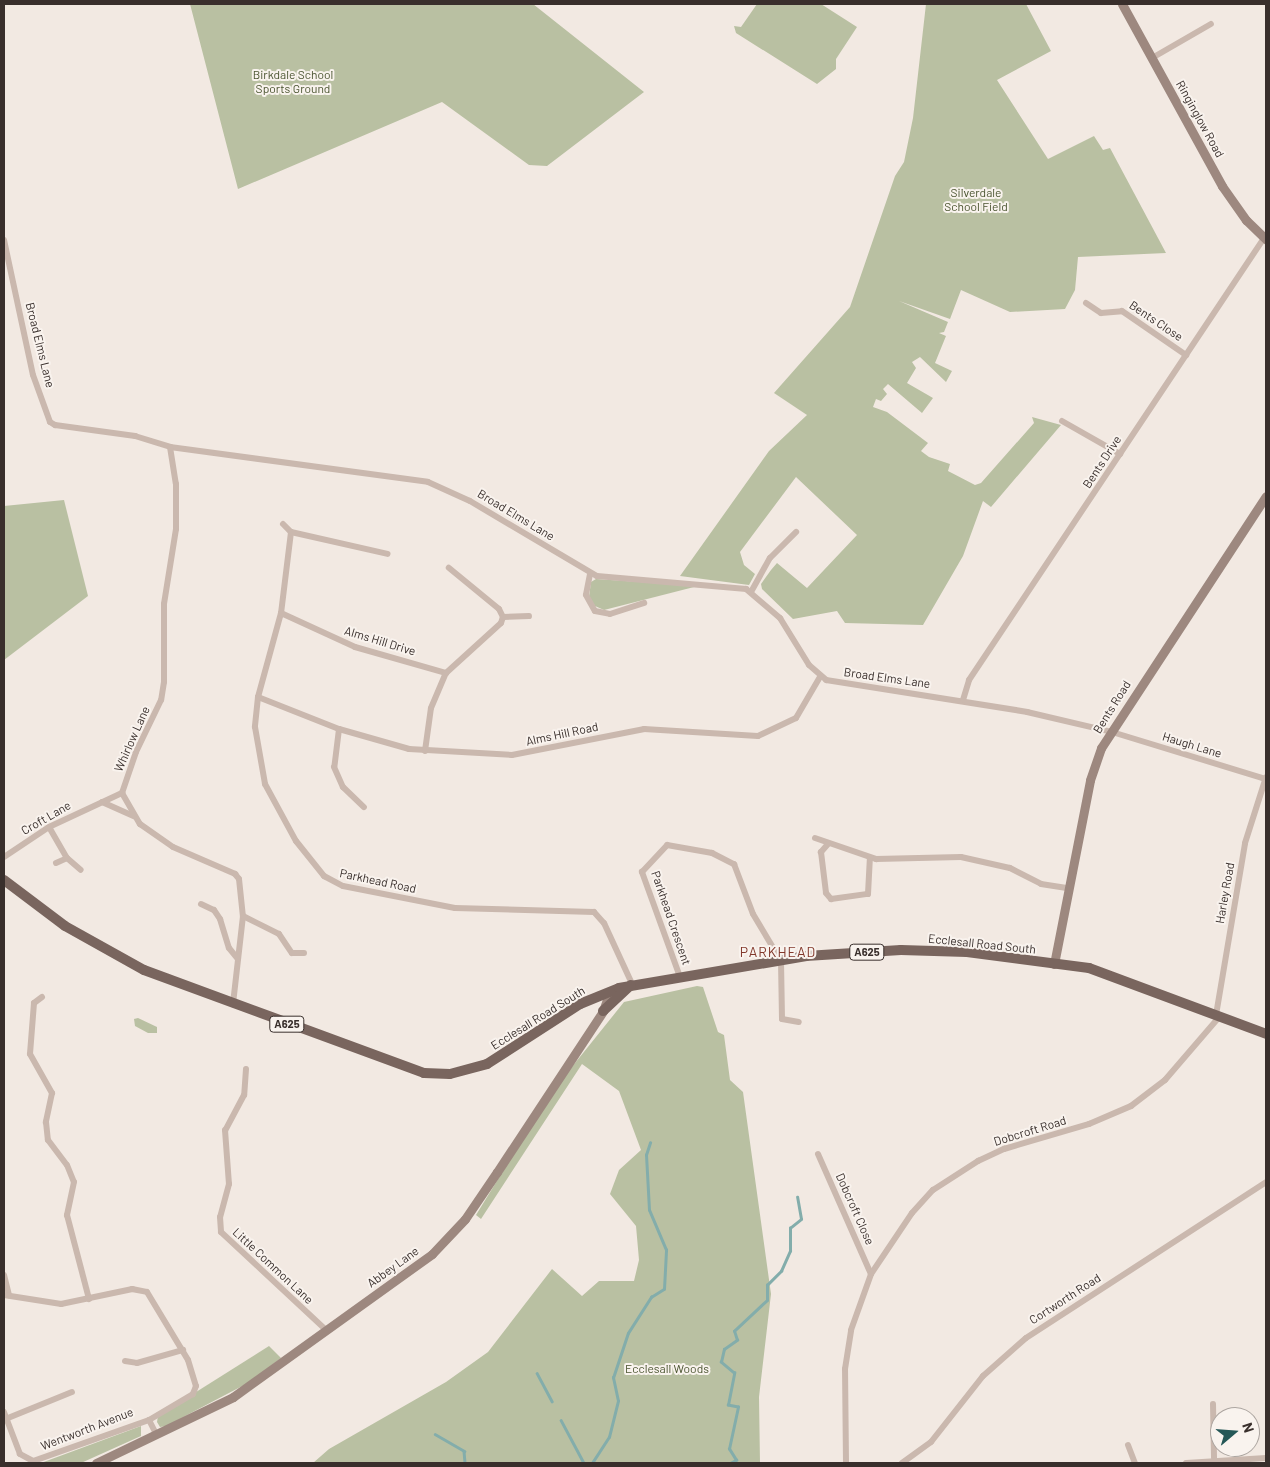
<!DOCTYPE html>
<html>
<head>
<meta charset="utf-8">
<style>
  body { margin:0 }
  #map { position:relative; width:1270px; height:1467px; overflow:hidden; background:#f2e9e2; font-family:Barlow,sans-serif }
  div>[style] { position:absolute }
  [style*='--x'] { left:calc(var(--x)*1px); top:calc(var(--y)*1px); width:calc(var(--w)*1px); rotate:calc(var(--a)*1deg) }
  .green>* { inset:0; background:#b9c0a2 }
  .stream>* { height:2.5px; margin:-1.25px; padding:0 1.25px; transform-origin:1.25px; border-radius:1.25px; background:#83adab }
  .street>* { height:6px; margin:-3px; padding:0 3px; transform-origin:3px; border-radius:3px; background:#cab8ae }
  .secondary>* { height:9px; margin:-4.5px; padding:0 4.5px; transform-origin:4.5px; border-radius:4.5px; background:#9d887f }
  .primary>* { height:10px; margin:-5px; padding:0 5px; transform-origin:5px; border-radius:5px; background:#79655e }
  span { translate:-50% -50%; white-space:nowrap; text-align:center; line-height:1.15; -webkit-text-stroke:4px #f9f3ee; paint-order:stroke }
  .shield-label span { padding:1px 4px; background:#f9f3ee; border:1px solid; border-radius:4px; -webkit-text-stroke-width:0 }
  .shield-label { font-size:11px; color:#392f2c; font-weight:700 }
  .park-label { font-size:12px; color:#4b5531 }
  .street-label { font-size:12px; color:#392f2c }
  .neighbourhood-label { font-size:14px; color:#82382b; letter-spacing:1px }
  .frame { position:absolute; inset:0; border:5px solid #392f2c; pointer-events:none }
  .north { position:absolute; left:1210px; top:1407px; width:50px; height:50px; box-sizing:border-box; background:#f9f3ee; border:1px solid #aca5a0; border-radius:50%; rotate:72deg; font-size:14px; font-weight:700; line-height:20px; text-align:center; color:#392f2c }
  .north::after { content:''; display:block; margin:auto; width:18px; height:22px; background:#245756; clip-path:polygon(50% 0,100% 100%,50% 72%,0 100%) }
</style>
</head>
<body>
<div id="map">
  <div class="green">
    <i style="clip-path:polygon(190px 4px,533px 4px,644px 92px,547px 166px,529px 165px,442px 102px,238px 189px)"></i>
    <i style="clip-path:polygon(757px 4px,821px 4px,857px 27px,836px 59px,836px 69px,817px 84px,736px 33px,734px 26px,741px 27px)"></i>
    <i style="clip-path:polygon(926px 4px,1026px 4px,1051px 51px,997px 80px,1048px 159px,1094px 136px,1103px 150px,1110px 148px,1166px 253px,1078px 257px,1075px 290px,1065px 309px,1010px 312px,961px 290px,950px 319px,899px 301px,948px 322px,944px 332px,939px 333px,946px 336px,935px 363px,952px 371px,946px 382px,920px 357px,912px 362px,916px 368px,907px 383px,933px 398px,922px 413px,888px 384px,883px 389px,887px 394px,881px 401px,876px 399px,873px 407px,887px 412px,928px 443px,921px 451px,929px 457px,950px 464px,948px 471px,975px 485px,981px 483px,1034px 423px,1032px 417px,1061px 425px,991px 507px,983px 501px,963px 556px,923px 625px,845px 623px,837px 611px,793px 619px,762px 589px,761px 584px,771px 570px,777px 563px,807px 588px,857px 535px,796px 477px,740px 552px,744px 565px,755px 574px,749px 585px,680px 576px,769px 451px,807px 415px,774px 393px,850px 307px,895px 176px,904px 162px,913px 118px)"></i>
    <i style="clip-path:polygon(64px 500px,88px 596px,4px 660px,4px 506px)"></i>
    <i style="clip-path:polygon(596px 579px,698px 586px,604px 610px,595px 606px,589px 597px,591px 582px)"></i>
    <i style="clip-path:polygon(697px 986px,703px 987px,718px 1032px,724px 1035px,730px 1080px,743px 1092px,771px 1294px,759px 1397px,760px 1463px,313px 1463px,329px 1449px,446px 1382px,488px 1352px,552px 1269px,582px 1296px,599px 1281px,634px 1281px,639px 1260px,636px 1226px,610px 1194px,619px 1170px,641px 1150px,619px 1091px,582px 1064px,481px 1219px,476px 1215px,551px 1093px,624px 1002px)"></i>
    <i style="clip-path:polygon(138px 1018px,157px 1027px,157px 1033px,148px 1033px,135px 1026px,134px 1019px)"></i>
    <i style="clip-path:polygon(269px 1346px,281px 1358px,248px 1383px,166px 1426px,160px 1427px,157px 1422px,158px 1416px)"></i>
    <i style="clip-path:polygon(141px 1426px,141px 1436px,81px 1463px,41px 1463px)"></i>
  </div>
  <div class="stream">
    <i style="--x:537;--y:1373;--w:32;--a:62"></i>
    <i style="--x:561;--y:1420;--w:49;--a:61.9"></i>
    <i style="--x:435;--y:1434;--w:34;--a:30"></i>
    <i style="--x:464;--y:1451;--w:12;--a:85"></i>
    <i style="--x:592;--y:1463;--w:31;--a:-57"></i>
    <i style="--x:609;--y:1437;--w:37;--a:-76"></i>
    <i style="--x:618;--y:1401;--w:24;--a:-102"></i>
    <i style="--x:613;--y:1378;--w:47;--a:-71.6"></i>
    <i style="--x:628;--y:1333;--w:43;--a:-57.4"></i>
    <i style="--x:651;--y:1297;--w:15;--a:-32"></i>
    <i style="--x:664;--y:1289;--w:39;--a:-87"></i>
    <i style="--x:666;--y:1250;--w:43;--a:-113"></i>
    <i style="--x:649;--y:1210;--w:55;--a:-93.1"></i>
    <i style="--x:646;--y:1155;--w:13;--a:-72"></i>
    <i style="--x:730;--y:1463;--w:7;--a:-27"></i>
    <i style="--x:736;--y:1460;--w:13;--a:-122"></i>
    <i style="--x:729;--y:1449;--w:43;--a:-77.9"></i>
    <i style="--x:738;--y:1407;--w:10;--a:-169"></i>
    <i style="--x:728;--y:1405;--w:33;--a:-79"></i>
    <i style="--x:734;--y:1373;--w:17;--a:-140"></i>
    <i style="--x:721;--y:1362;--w:13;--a:-77"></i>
    <i style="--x:724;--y:1349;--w:16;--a:-35"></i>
    <i style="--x:737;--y:1340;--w:9;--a:-108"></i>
    <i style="--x:734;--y:1331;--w:45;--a:-43.2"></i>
    <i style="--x:767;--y:1300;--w:15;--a:-90"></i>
    <i style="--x:767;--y:1285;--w:20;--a:-45"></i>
    <i style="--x:781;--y:1271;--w:22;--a:-66"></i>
    <i style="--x:790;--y:1251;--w:23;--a:-90"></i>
    <i style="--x:790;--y:1228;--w:14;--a:-39"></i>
    <i style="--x:801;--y:1219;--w:22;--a:-100"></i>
  </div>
  <div class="street">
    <i style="--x:1152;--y:58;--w:68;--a:-30"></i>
    <i style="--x:4;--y:240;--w:138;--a:77.9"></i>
    <i style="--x:33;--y:375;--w:50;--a:70.1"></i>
    <i style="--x:50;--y:422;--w:6;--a:31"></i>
    <i style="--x:55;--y:425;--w:81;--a:7.8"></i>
    <i style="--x:135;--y:436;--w:37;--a:17"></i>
    <i style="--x:170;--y:447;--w:260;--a:7.7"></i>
    <i style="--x:428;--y:482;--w:46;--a:24.3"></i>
    <i style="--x:470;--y:501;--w:147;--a:30.6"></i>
    <i style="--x:597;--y:576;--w:150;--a:5"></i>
    <i style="--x:746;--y:589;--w:45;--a:40.5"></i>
    <i style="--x:780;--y:618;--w:55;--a:58.3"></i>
    <i style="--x:809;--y:665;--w:23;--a:41"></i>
    <i style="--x:826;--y:680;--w:204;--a:9"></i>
    <i style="--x:1027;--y:712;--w:87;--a:13.2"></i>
    <i style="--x:1112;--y:732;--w:161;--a:17"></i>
    <i style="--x:1086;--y:303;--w:18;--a:34"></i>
    <i style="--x:1101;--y:313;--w:21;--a:-5"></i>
    <i style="--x:1122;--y:311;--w:78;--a:34.5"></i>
    <i style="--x:1062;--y:421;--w:67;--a:29.6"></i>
    <i style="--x:170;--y:447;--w:37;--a:81"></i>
    <i style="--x:176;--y:484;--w:45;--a:90"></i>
    <i style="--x:176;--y:529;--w:76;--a:99.1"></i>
    <i style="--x:164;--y:604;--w:78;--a:90"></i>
    <i style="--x:164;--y:682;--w:18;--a:99"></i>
    <i style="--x:161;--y:700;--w:58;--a:115.7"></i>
    <i style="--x:136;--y:752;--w:43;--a:108.9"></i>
    <i style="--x:122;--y:793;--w:36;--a:60"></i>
    <i style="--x:140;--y:824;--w:40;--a:34.9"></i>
    <i style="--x:173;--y:847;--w:68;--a:23.5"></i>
    <i style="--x:235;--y:874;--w:6;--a:51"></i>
    <i style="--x:239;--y:879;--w:37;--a:84"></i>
    <i style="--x:243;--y:916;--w:89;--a:96.5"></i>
    <i style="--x:283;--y:524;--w:11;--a:45"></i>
    <i style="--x:291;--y:532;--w:82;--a:97"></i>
    <i style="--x:281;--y:613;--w:87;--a:105.3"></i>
    <i style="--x:258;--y:697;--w:30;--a:96"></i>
    <i style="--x:255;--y:727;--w:58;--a:80"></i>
    <i style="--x:265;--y:784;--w:65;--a:61.5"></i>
    <i style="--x:296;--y:841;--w:45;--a:51.3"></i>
    <i style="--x:324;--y:876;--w:21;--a:28"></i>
    <i style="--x:343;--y:886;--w:114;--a:11.1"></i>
    <i style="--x:455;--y:908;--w:139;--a:1.6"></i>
    <i style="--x:594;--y:912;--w:15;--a:48"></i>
    <i style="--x:604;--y:923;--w:67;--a:65.3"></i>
    <i style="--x:291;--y:532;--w:99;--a:12.8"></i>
    <i style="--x:590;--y:574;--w:21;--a:101"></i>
    <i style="--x:586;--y:595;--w:18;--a:61"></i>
    <i style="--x:595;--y:611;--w:15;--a:11"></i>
    <i style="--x:610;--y:614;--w:36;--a:-18"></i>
    <i style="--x:751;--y:592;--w:39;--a:-61"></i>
    <i style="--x:770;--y:558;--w:37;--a:-45"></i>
    <i style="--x:281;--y:613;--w:81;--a:24.7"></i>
    <i style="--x:355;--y:647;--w:95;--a:15.9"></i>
    <i style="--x:503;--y:617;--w:26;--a:-2"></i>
    <i style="--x:258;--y:697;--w:87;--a:21.6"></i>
    <i style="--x:339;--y:729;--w:73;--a:15.9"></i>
    <i style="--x:409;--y:749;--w:103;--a:3.3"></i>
    <i style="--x:512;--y:755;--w:135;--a:-11.1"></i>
    <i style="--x:644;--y:729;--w:114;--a:3.5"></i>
    <i style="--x:758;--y:736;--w:42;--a:-25.3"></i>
    <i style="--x:796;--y:718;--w:48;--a:-59.7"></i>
    <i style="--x:963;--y:700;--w:21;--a:-73"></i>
    <i style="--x:969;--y:680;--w:531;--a:-56.28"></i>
    <i style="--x:339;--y:729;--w:38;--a:97"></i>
    <i style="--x:334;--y:767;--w:22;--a:66"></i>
    <i style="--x:343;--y:787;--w:29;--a:44"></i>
    <i style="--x:425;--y:751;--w:43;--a:-82.1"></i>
    <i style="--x:431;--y:708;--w:38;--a:-67"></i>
    <i style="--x:446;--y:673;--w:74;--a:-42.3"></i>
    <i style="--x:501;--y:623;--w:6;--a:-72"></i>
    <i style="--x:503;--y:617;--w:9;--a:-117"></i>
    <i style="--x:499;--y:609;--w:65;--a:-140.6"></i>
    <i style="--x:102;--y:802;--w:35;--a:24"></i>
    <i style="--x:49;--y:827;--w:36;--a:60"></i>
    <i style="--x:67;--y:858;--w:18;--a:41"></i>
    <i style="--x:815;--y:838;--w:65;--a:19"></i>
    <i style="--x:876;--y:859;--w:85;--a:-1.3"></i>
    <i style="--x:961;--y:857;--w:50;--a:12.7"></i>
    <i style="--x:1010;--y:868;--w:35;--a:27"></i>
    <i style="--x:1041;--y:884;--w:26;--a:9"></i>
    <i style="--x:828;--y:844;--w:11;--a:131"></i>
    <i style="--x:821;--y:852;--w:41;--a:83"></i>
    <i style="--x:826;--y:893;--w:8;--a:50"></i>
    <i style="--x:831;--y:899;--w:37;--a:-8"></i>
    <i style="--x:868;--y:894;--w:36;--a:-87"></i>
    <i style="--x:4;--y:857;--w:54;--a:-33.7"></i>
    <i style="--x:49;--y:827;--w:81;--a:-25"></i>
    <i style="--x:56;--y:863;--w:12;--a:-24"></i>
    <i style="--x:201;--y:904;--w:14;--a:25"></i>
    <i style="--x:214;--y:910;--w:11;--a:56"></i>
    <i style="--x:220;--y:919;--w:30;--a:73"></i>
    <i style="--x:229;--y:948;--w:14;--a:51"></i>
    <i style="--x:243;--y:916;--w:40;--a:26.6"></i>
    <i style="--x:279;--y:934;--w:23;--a:56"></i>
    <i style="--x:292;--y:953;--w:12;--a:0"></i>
    <i style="--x:680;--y:977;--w:112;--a:-109.9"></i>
    <i style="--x:642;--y:872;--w:37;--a:-47"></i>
    <i style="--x:667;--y:845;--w:46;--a:10.1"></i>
    <i style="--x:712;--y:853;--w:25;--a:27"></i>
    <i style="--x:734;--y:864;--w:53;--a:69.2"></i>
    <i style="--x:753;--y:914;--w:55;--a:59.2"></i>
    <i style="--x:781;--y:961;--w:58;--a:89"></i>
    <i style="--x:782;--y:1019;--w:17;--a:10"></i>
    <i style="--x:42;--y:997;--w:10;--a:143"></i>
    <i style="--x:34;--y:1003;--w:51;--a:94.5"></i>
    <i style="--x:30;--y:1054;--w:45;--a:60.6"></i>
    <i style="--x:52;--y:1093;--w:30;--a:102"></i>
    <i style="--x:46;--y:1122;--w:18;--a:84"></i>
    <i style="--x:48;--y:1140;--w:31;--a:53"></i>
    <i style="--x:67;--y:1165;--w:18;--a:68"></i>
    <i style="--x:74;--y:1182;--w:34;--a:102"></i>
    <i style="--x:67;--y:1215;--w:87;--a:75.3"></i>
    <i style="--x:1216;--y:1015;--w:174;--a:-80.4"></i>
    <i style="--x:1245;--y:843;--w:69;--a:-72.3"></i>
    <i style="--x:246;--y:1069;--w:26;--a:94"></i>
    <i style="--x:244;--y:1095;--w:40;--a:118"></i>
    <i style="--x:225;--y:1130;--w:54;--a:85.8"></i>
    <i style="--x:229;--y:1184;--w:34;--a:105"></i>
    <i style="--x:220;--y:1217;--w:15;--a:86"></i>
    <i style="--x:221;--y:1232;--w:142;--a:43"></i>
    <i style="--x:818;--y:1154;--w:131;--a:66.2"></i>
    <i style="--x:4;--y:1275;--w:21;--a:76"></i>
    <i style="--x:4;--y:1295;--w:58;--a:9"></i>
    <i style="--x:61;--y:1304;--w:73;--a:-11.9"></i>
    <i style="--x:132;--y:1289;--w:15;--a:11"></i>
    <i style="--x:147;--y:1292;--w:79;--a:58.9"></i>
    <i style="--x:188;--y:1360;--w:27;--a:73"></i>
    <i style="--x:196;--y:1386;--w:9;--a:111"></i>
    <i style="--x:193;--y:1394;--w:51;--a:149.4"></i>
    <i style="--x:149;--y:1420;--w:123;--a:160.5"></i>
    <i style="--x:33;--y:1461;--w:15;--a:-152"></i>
    <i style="--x:20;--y:1454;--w:45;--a:-110.9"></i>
    <i style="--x:125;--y:1361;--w:12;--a:9"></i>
    <i style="--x:137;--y:1363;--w:48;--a:-15.8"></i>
    <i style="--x:1213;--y:1404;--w:54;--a:88.9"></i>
    <i style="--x:8;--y:1418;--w:69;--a:-22.1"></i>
    <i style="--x:149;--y:1420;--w:16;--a:63"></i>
    <i style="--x:1128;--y:1445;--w:19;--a:69"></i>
    <i style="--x:846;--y:1463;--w:94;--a:-90.6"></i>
    <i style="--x:845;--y:1369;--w:39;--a:-81"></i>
    <i style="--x:851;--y:1330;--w:59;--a:-70.3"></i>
    <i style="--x:871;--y:1274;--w:73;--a:-56.1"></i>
    <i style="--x:912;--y:1213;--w:31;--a:-48"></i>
    <i style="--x:933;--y:1190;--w:54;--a:-32.8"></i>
    <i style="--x:978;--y:1161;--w:29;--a:-25"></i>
    <i style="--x:1004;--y:1149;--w:89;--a:-16.4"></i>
    <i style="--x:1089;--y:1124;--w:46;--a:-23.2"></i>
    <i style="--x:1131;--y:1106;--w:43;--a:-37.4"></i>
    <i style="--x:1165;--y:1080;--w:84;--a:-49.3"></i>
    <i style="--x:902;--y:1463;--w:36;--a:-36"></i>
    <i style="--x:931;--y:1442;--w:84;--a:-51.8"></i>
    <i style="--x:983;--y:1376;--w:57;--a:-41.5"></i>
    <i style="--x:1026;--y:1338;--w:286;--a:-33"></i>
    <i style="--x:1186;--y:1463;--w:80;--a:-3.6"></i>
  </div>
  <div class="secondary">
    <i style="--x:1122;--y:4;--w:208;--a:61.2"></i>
    <i style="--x:1222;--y:186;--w:42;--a:54.8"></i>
    <i style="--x:1246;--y:220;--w:28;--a:44"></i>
    <i style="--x:1054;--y:964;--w:187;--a:-78.9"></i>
    <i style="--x:1090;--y:780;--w:34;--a:-71"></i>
    <i style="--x:1101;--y:748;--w:301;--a:-56.8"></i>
    <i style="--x:96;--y:1463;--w:152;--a:-25.7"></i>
    <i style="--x:233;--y:1397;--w:245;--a:-35.7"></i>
    <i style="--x:432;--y:1254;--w:48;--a:-46.7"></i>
    <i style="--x:465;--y:1219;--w:57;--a:-55.8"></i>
    <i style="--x:497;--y:1172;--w:193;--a:-56.6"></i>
    <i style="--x:603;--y:1011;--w:21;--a:-71"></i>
  </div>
  <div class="primary">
    <i style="--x:4;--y:880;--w:76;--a:37"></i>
    <i style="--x:65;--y:926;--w:90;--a:29.1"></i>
    <i style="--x:144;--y:970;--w:298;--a:20.2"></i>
    <i style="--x:424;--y:1073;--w:26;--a:2"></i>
    <i style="--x:450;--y:1074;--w:38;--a:-15"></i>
    <i style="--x:487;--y:1064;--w:111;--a:-32.8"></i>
    <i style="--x:580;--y:1004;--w:42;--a:-22.3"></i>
    <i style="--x:619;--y:988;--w:190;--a:-9.7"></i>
    <i style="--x:806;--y:956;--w:95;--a:-3.6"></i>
    <i style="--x:901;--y:950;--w:66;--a:1.7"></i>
    <i style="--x:967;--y:952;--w:123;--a:7.5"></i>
    <i style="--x:1089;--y:968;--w:189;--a:20.4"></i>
    <i style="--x:603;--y:1011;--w:38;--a:-43"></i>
  </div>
  <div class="shield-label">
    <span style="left:867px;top:952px">A625</span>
    <span style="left:287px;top:1024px">A625</span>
  </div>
  <div class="park-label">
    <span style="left:293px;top:82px">Birkdale School<br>Sports Ground</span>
    <span style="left:976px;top:200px">Silverdale<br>School Field</span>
    <span style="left:667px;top:1369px">Ecclesall Woods</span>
  </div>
  <div class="street-label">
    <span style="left:1200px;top:119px;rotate:61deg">Ringinglow Road</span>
    <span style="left:1156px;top:321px;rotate:34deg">Bents Close</span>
    <span style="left:40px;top:345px;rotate:76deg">Broad Elms Lane</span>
    <span style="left:1102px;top:462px;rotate:-57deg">Bents Drive</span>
    <span style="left:516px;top:515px;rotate:31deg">Broad Elms Lane</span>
    <span style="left:380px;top:641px;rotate:17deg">Alms Hill Drive</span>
    <span style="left:887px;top:678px;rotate:8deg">Broad Elms Lane</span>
    <span style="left:1112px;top:707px;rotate:-58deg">Bents Road</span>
    <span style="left:562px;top:734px;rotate:-12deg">Alms Hill Road</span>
    <span style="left:132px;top:739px;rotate:-66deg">Whirlow Lane</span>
    <span style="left:1192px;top:745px;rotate:17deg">Haugh Lane</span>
    <span style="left:46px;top:818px;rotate:-30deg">Croft Lane</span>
    <span style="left:378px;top:881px;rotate:12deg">Parkhead Road</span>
    <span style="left:1225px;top:893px;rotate:-80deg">Harley Road</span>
    <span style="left:671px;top:918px;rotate:71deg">Parkhead Crescent</span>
    <span style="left:982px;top:944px;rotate:6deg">Ecclesall Road South</span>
    <span style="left:538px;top:1018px;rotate:-32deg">Ecclesall Road South</span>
    <span style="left:1030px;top:1131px;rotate:-17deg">Dobcroft Road</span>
    <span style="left:855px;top:1209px;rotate:66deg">Dobcroft Close</span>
    <span style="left:273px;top:1266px;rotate:43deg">Little Common Lane</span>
    <span style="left:393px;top:1267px;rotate:-36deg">Abbey Lane</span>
    <span style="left:1065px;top:1299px;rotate:-33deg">Cortworth Road</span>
    <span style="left:87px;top:1429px;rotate:-21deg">Wentworth Avenue</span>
  </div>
  <div class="neighbourhood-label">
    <span style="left:778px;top:952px">PARKHEAD</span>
  </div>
  <div class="frame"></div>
  <div class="north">N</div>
</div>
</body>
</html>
